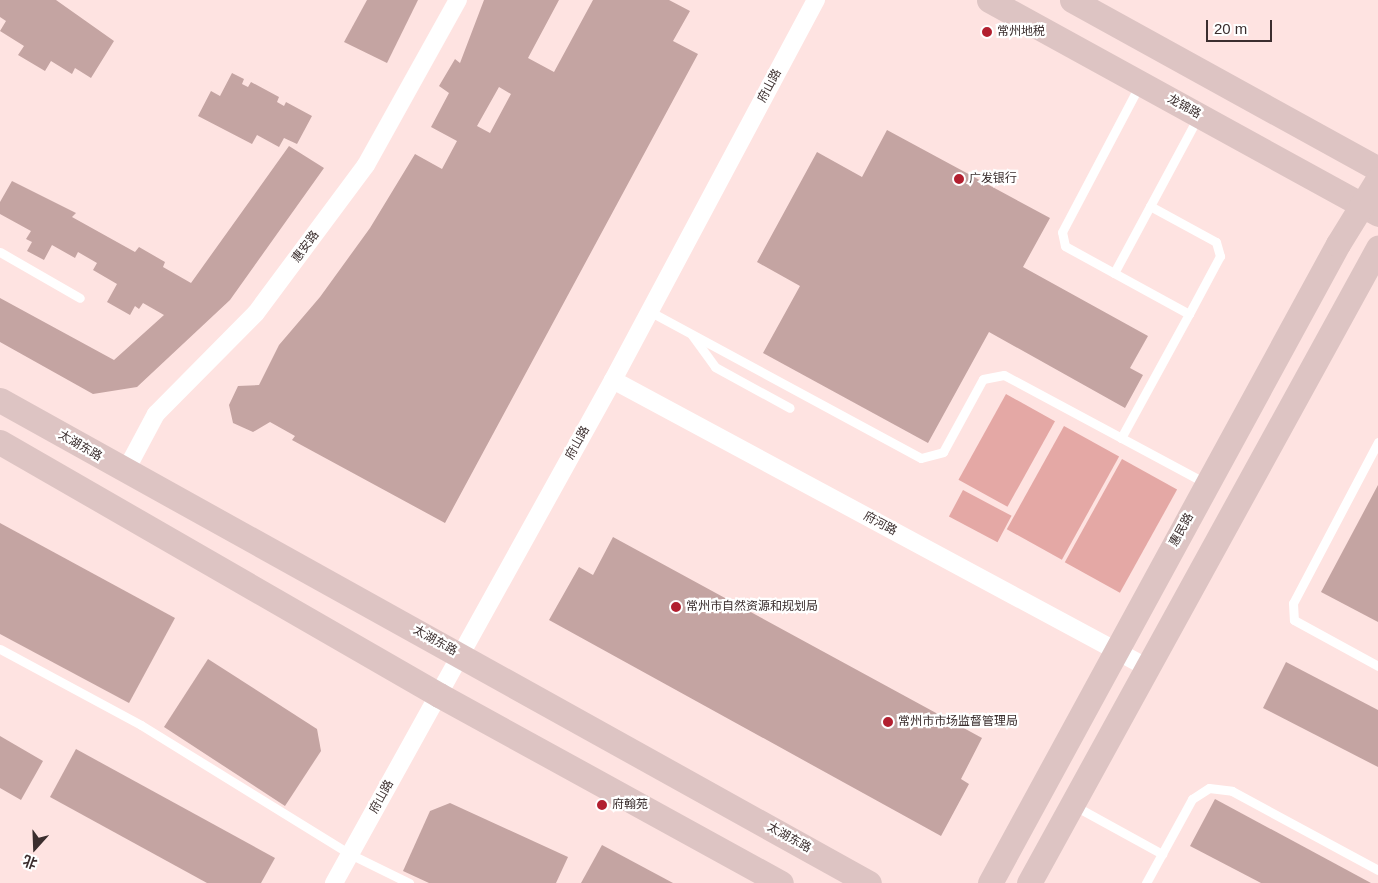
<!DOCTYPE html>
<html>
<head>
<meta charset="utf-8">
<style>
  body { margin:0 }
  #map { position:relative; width:1378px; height:883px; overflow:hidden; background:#fee3e1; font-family:Helvetica,"Noto Sans SC",sans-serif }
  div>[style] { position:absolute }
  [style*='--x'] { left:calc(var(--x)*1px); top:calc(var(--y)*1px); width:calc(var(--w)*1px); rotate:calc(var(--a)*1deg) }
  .green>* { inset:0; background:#e4a8a5; transform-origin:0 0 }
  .building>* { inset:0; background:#c4a4a2 }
  .lane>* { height:9px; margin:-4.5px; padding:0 4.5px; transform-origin:4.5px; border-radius:4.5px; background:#fff }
  .street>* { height:18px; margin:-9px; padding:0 9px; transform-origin:9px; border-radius:9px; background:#fff }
  .secondary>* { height:25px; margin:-12.5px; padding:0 12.5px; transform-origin:12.5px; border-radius:12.5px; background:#ddc4c3 }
  .dots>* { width:14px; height:14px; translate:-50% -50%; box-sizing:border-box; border:2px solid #fff; border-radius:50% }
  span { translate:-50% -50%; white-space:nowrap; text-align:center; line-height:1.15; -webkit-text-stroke:4.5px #fff; paint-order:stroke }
  .poi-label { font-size:12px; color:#3b2e2e }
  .left { translate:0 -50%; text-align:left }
  .street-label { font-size:12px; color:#3b2e2e }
  .north { position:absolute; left:10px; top:823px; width:50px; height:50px; -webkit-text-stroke:4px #fff; paint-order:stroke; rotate:200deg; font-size:14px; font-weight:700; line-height:20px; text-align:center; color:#3b2e2e }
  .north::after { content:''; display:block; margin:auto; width:18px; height:22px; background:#3b2e2e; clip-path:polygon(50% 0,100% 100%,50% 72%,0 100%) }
  .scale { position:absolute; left:1206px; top:20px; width:66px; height:22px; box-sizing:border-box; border:2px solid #3b2e2e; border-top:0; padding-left:6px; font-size:15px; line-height:18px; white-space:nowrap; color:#3b2e2e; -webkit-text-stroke:4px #fff; paint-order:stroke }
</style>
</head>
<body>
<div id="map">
  <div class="green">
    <i style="left:1006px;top:394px;width:56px;height:98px;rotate:29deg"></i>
    <i style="left:1064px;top:426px;width:63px;height:118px;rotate:29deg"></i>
    <i style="left:1122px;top:459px;width:63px;height:118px;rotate:29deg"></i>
    <i style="left:963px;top:490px;width:55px;height:30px;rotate:28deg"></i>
  </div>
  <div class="building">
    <i style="clip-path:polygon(0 0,56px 0,114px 41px,91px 78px,75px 68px,72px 74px,51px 61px,45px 71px,18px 55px,24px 46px,0 31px,6px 21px,0 17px)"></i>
    <i style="clip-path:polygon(367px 0,418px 0,387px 63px,344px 42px)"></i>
    <i style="clip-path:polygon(evenodd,484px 0,559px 0,528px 58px,554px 72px,593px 0,669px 0,690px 11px,673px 41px,698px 54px,445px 523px,292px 440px,295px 436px,270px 422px,253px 432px,233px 423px,229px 405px,238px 386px,259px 385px,279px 345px,320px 297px,370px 228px,415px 154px,442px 169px,457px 141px,431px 127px,449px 93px,439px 86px,455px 59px,460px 63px,484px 0,499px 87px,511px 94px,490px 133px,477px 126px,499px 87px)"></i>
    <i style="clip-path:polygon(232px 73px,244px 79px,242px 84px,248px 87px,251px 82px,279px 97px,277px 102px,284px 106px,286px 102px,312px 116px,297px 144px,284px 138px,279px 147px,257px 135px,252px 144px,198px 116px,211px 91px,220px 96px)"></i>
    <i style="clip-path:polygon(887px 130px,1050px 218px,1023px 267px,1148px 336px,1130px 368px,1143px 375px,1125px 408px,989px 332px,928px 443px,763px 353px,800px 286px,757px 262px,817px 152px,862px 177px)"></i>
    <i style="clip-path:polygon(289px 146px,324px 168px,230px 300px,137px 387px,93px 394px,0 342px,0 298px,114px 360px,164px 315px,143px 303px,139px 309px,135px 306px,130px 315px,107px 302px,117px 284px,93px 270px,97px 263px,78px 252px,75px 258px,52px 245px,44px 260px,27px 251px,32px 242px,26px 239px,31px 231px,0 214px,0 202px,12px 181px,76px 213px,72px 217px,135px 252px,139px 247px,165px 262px,163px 267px,191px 283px)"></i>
    <i style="clip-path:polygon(1378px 485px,1378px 622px,1321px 592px)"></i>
    <i style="clip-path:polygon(0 523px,175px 618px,129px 703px,0 634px)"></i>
    <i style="clip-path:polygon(613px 537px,982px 738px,961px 779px,969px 784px,941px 836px,549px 620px,579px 567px,593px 575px)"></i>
    <i style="clip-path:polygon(208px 659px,317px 729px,321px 751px,285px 806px,164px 727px)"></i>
    <i style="clip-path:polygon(1286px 662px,1378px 710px,1378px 767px,1263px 708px)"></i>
    <i style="clip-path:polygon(0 736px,43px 761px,21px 800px,0 788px)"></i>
    <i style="clip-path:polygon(76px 749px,275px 858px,261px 883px,207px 883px,50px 797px)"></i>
    <i style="clip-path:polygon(1215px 799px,1371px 883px,1261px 883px,1190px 846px)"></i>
    <i style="clip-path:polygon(450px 803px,568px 857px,556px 883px,429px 883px,403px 871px,430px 811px)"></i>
    <i style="clip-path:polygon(602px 845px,673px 883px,581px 883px)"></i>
  </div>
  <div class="lane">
    <i style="--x:1150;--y:206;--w:75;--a:28.6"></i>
    <i style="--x:1216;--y:242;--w:15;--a:74"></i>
    <i style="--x:1220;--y:256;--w:66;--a:118.1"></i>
    <i style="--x:0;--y:252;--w:92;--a:29.9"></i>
    <i style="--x:1114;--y:273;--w:177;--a:-61.7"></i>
    <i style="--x:649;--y:311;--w:309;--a:28.4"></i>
    <i style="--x:921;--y:458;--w:23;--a:-15"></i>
    <i style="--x:943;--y:452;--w:83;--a:-61.3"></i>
    <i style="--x:983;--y:379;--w:21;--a:-11"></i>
    <i style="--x:1004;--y:375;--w:228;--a:28.2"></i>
    <i style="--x:692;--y:335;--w:39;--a:54"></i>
    <i style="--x:715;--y:367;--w:85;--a:28.7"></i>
    <i style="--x:1121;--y:438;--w:141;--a:-61.3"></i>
    <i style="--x:1189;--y:314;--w:141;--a:-151.3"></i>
    <i style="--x:1065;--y:246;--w:14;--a:-102"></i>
    <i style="--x:1062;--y:232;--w:165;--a:-62.2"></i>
    <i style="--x:1378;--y:442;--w:182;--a:117.8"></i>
    <i style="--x:1293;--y:603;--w:17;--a:87"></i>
    <i style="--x:1294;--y:620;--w:96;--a:28.7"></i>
    <i style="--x:0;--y:649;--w:160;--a:28.3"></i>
    <i style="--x:141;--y:725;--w:246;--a:31.7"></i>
    <i style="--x:350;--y:854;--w:66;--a:26.2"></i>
    <i style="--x:1073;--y:805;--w:102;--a:28.8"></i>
    <i style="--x:1146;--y:883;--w:96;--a:-61.3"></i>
    <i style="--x:1192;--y:799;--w:20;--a:-33"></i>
    <i style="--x:1209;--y:788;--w:23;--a:7"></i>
    <i style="--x:1232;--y:791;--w:166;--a:28.4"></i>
  </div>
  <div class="street">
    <i style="--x:613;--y:380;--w:608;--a:28.29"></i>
    <i style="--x:125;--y:472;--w:66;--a:-61.9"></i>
    <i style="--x:156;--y:414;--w:142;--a:-45.3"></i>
    <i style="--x:256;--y:313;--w:184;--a:-53.4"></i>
    <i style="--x:366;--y:165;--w:189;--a:-60.9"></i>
    <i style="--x:334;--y:883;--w:575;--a:-60.98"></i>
    <i style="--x:613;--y:380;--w:431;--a:-61.9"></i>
  </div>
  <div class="secondary">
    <i style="--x:989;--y:0;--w:444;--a:28.8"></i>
    <i style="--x:1072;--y:0;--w:350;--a:28.9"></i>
    <i style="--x:0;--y:400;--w:994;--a:29.07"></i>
    <i style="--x:0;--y:442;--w:507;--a:29.96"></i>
    <i style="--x:439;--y:695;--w:390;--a:28.8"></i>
    <i style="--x:990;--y:883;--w:728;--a:-61.43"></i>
    <i style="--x:1338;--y:244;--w:76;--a:-58.4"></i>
    <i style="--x:1029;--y:883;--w:725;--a:-61.21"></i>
  </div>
  <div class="dots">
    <i style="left:987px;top:32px;background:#b21f2f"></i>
    <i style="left:959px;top:179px;background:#b21f2f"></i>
    <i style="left:676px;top:607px;background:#b21f2f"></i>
    <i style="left:888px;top:722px;background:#b21f2f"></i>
    <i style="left:602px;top:805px;background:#b21f2f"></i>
  </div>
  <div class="poi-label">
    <span class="left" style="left:997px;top:32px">常州地税</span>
    <span class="left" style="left:969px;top:179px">广发银行</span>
    <span class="left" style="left:686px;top:607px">常州市自然资源和规划局</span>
    <span class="left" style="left:898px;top:722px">常州市市场监督管理局</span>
    <span class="left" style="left:612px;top:805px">府翰苑</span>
  </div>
  <div class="street-label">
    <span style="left:770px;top:86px;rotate:-62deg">府山路</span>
    <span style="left:1184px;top:107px;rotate:29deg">龙锦路</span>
    <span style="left:306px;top:247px;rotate:-53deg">惠安路</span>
    <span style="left:578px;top:443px;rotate:-61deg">府山路</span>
    <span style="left:80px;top:446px;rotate:30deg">太湖东路</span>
    <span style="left:880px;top:524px;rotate:28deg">府河路</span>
    <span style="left:1182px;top:530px;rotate:-61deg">惠民路</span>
    <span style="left:435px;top:641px;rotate:29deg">太湖东路</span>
    <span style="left:382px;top:797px;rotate:-61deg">府山路</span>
    <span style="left:789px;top:838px;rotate:29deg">太湖东路</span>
  </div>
  <div class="north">北</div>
  <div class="scale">20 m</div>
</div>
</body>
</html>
